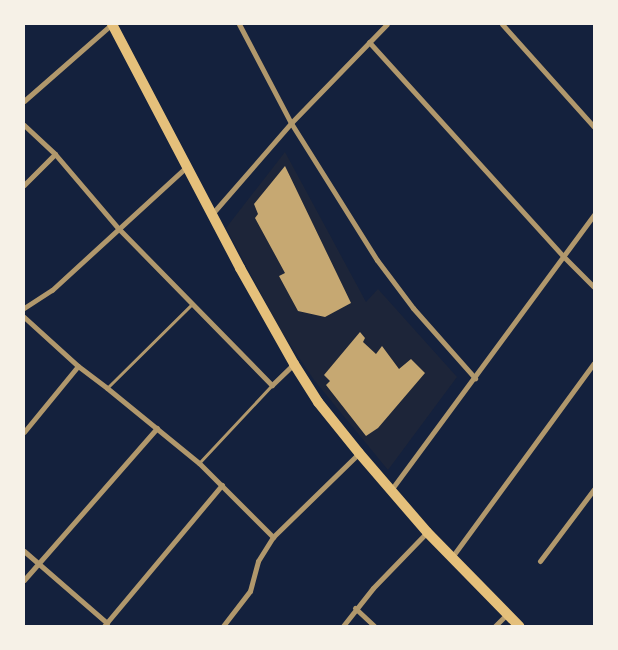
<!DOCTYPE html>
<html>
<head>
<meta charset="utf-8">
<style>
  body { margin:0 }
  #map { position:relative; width:618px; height:650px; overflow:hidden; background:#14213d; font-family:"Noto Serif",serif }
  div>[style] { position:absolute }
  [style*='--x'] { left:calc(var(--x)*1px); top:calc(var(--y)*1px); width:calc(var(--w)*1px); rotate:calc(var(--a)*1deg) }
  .green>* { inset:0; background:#1d2539 }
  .building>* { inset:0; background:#c6a872 }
  .service>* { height:3px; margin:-1.5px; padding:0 1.5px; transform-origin:1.5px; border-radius:1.5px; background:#b1986c }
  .minor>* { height:5px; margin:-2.5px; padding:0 2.5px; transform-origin:2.5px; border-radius:2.5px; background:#b1986c }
  .primary>* { height:10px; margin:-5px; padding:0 5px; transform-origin:5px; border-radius:5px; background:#e5c07b }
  span { translate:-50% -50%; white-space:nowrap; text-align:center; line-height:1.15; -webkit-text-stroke:4.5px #f6f1e7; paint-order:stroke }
  .frame { position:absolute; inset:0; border:25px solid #f6f1e7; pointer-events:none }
</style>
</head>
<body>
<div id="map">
  <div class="green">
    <i style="clip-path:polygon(285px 152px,366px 302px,378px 289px,457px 377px,388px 470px,314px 380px,281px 331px,226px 228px)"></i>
  </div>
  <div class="building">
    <i style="clip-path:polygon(285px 166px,351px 303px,325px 317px,298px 311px,279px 276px,285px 273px,255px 218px,258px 214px,254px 204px)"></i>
    <i style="clip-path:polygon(360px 332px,365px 338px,363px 342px,376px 354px,382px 346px,399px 369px,411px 359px,425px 373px,378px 428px,366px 436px,326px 385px,330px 381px,324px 375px)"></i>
  </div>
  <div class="service">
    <i style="--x:107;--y:388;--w:120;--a:-44.7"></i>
    <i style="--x:199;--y:463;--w:107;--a:-46.9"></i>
  </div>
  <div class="minor">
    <i style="--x:239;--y:24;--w:112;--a:62.3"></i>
    <i style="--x:291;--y:123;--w:162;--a:57.9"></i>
    <i style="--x:377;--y:260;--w:60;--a:53.1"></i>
    <i style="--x:413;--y:308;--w:94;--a:48.5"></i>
    <i style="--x:502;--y:24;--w:138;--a:48.2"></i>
    <i style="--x:369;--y:42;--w:290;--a:47.8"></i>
    <i style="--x:564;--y:257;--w:42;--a:45"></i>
    <i style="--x:24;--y:101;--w:117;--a:-41.2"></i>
    <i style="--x:24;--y:125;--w:42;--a:43.1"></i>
    <i style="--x:55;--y:154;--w:97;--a:49.6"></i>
    <i style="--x:118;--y:228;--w:220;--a:45.6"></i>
    <i style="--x:272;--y:385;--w:30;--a:-44"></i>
    <i style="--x:24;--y:185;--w:44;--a:-45"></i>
    <i style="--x:212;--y:214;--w:121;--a:-49"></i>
    <i style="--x:291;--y:123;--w:138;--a:-45.9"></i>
    <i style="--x:24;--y:308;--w:33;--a:-33"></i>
    <i style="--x:52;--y:290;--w:182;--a:-42.5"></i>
    <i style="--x:24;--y:317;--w:73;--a:42.2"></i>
    <i style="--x:78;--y:366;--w:36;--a:37"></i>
    <i style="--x:107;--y:388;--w:119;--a:39.2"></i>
    <i style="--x:199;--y:463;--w:105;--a:45"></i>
    <i style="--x:24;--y:432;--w:85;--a:-50.7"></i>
    <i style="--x:391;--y:490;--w:342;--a:-53.6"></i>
    <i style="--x:24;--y:551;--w:110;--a:40.9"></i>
    <i style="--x:452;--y:557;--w:240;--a:-53.8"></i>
    <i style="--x:540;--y:561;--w:90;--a:-53.1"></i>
    <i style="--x:24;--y:580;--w:202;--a:-48.8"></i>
    <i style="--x:355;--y:608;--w:26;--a:43"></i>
    <i style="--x:104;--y:626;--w:184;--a:-50.1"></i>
    <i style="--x:223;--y:626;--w:44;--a:-52.4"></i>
    <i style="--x:250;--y:591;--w:31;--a:-75"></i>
    <i style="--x:258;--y:561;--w:28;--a:-58"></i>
    <i style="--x:273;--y:537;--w:120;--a:-44.3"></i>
    <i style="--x:343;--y:626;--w:48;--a:-51.7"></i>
    <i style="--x:373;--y:588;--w:78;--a:-46"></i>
    <i style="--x:495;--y:626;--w:17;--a:-45"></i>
  </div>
  <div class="primary">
    <i style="--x:112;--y:24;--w:276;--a:62.3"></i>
    <i style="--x:240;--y:268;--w:110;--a:60.6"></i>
    <i style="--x:294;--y:364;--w:45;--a:57.7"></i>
    <i style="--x:318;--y:402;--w:65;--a:51.2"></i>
    <i style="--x:359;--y:453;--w:104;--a:49.3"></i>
    <i style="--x:427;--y:532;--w:132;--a:45.6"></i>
  </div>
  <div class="frame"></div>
</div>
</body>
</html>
